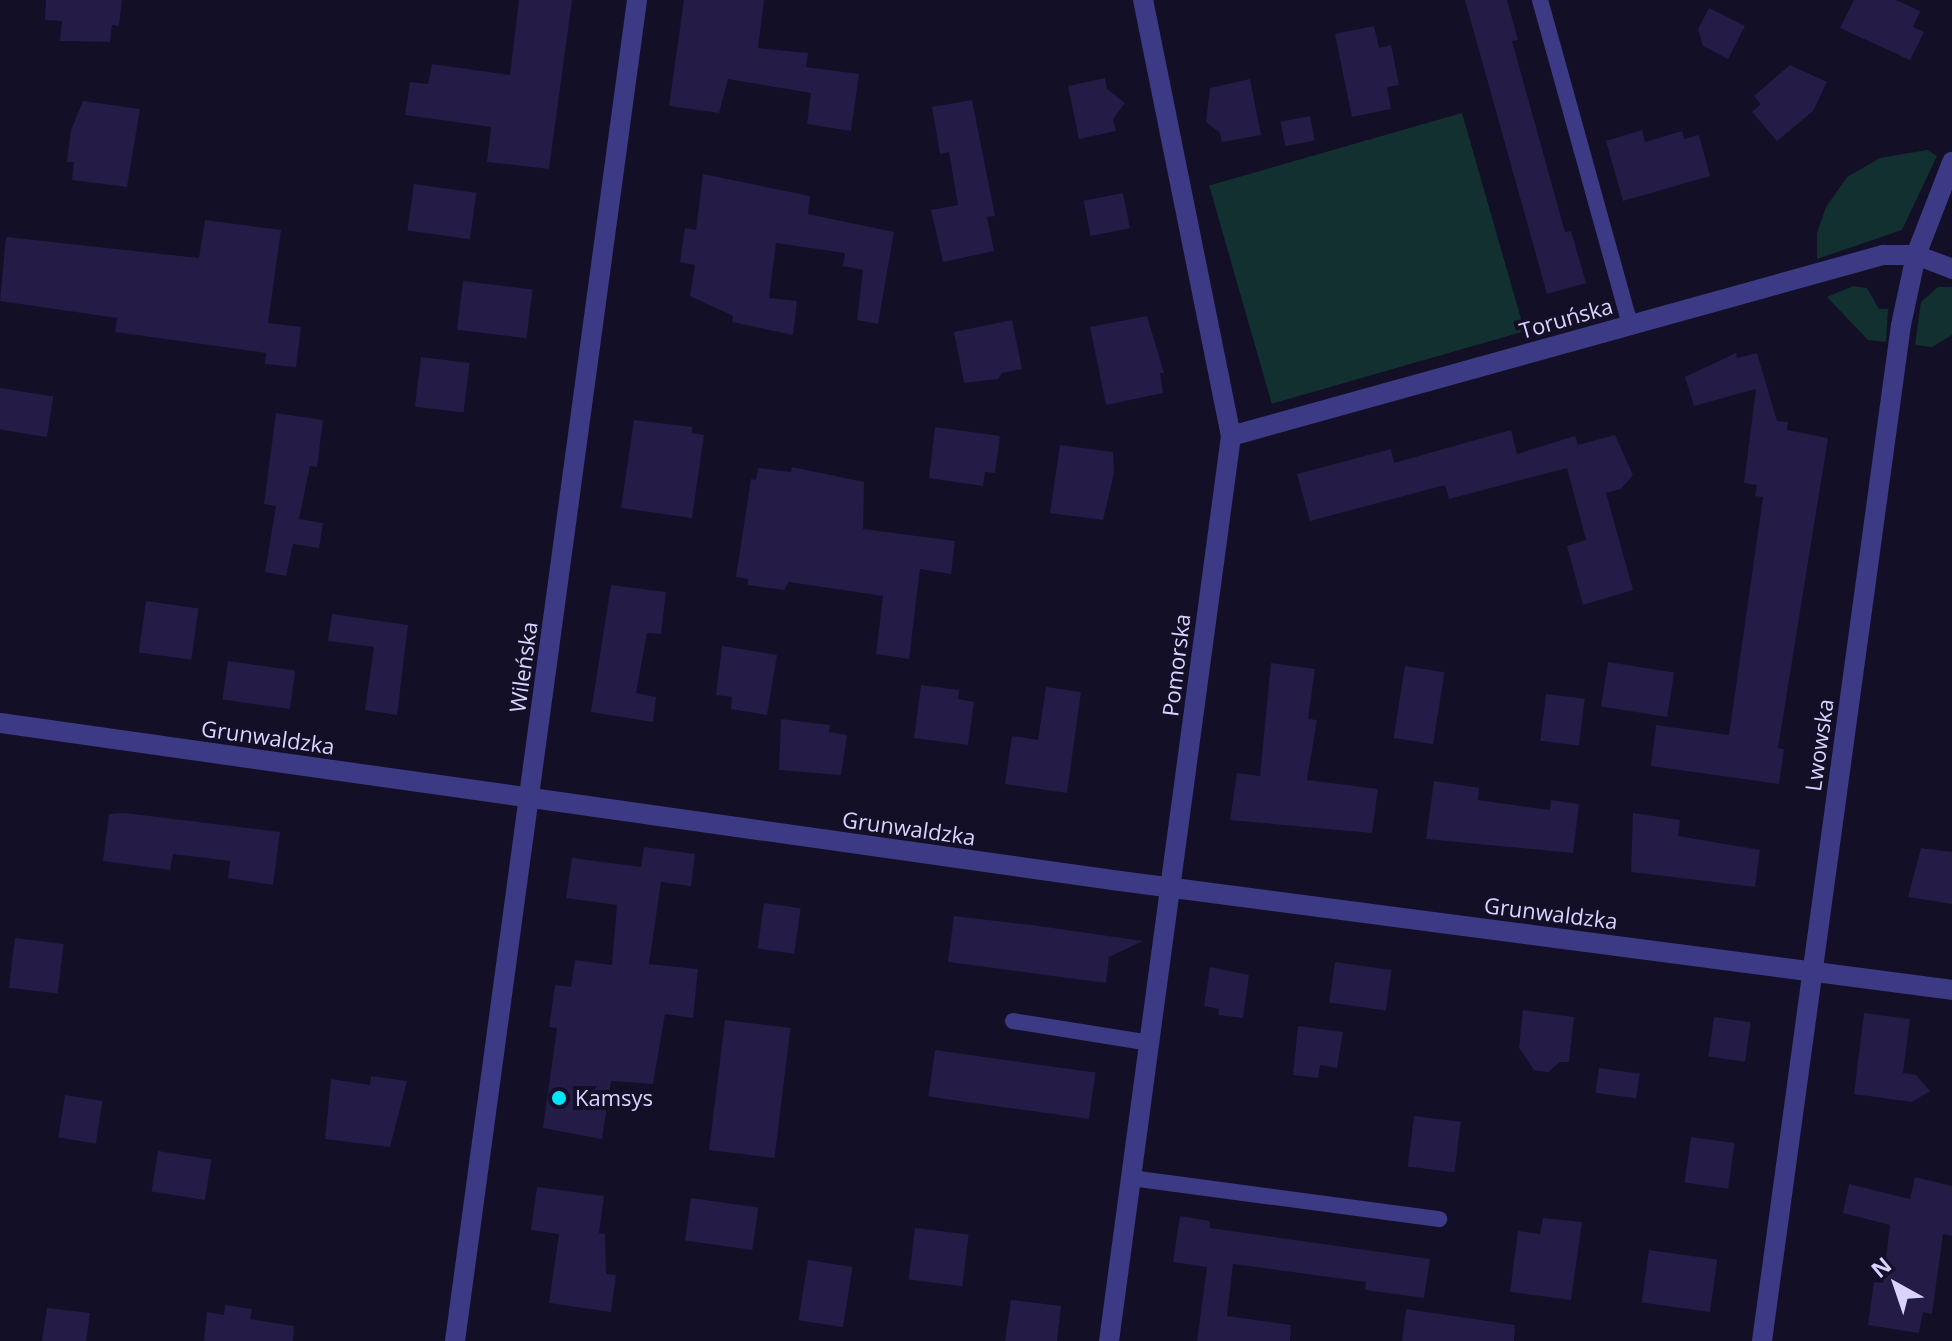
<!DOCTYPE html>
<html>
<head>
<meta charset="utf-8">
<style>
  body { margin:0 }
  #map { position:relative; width:1952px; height:1341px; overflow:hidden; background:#130f26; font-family:"Open Sans",sans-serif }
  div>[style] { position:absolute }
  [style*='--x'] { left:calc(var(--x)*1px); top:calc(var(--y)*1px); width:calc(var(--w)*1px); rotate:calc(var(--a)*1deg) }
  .green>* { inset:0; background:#12302f; transform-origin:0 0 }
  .building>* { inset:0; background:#241b47; transform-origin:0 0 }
  .service>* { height:16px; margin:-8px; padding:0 8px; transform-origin:8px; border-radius:8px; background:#3d3a85 }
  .minor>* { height:20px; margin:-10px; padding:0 10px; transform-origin:10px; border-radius:10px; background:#3d3a85 }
  .dots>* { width:22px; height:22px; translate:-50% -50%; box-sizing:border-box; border:4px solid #130f26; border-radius:50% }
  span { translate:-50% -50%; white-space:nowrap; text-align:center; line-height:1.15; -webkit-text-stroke:8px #130f26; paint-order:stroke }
  .street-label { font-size:22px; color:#d9d4ff }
  .poi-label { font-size:22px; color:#d9d4ff }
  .left { translate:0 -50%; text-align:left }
  .north { position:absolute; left:1856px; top:1245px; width:80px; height:80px; -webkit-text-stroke:6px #130f26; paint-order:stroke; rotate:320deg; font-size:22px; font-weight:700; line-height:32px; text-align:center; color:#d9d4ff }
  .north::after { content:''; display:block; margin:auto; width:28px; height:36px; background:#d9d4ff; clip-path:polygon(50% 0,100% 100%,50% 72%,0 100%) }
</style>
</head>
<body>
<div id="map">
  <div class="green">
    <i style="left:1462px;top:113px;width:227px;height:263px;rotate:74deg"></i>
    <i style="clip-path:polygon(1927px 150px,1937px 156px,1902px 230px,1817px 259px,1817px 233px,1826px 207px,1847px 177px,1880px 158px)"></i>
    <i style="clip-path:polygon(1853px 286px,1867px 288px,1879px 309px,1888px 309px,1886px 342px,1868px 340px,1827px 297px)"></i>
    <i style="clip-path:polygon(1938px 287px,1952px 287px,1952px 335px,1932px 347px,1915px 345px,1921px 302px)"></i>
  </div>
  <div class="building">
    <i style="clip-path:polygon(46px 0,122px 0,119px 26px,112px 25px,110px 42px,60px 41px,62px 21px,45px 20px)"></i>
    <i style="clip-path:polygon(519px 0,572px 0,549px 169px,487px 162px,491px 127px,405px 115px,410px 82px,428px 84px,432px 64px,510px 75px)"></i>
    <i style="clip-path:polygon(684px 0,764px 0,758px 48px,808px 53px,806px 67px,859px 74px,851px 131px,807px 124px,811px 93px,728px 79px,719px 113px,669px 106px)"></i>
    <i style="clip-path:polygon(1465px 0,1507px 0,1518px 40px,1512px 41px,1565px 232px,1571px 231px,1586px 283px,1547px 294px)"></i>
    <i style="clip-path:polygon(1854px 0,1896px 0,1920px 11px,1913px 27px,1924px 32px,1910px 60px,1840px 28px)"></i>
    <i style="clip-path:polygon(1709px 8px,1745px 26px,1728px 59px,1703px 46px,1698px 29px)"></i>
    <i style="clip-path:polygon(1374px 26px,1379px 48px,1391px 45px,1399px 85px,1387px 87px,1391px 109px,1352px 117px,1335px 34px)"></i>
    <i style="clip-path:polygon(1790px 65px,1827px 82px,1813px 111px,1777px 141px,1752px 112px,1761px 104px,1754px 96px)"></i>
    <i style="clip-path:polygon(1105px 78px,1107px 89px,1125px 103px,1113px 119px,1116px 131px,1079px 139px,1068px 86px)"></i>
    <i style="clip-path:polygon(1250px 79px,1261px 135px,1222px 142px,1220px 133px,1206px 122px,1210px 88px)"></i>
    <i style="clip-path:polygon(972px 100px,995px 216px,987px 217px,994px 251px,943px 262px,931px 210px,958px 205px,949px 152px,940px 154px,932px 107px)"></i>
    <i style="clip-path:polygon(83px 101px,140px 109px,127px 187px,72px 180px,74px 162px,67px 162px,71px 130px)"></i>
    <i style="left:1310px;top:116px;width:25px;height:30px;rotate:79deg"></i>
    <i style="clip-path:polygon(1642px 130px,1645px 142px,1682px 131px,1684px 139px,1699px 135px,1710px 176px,1623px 201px,1606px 141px)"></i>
    <i style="clip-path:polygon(703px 174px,810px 196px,808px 214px,894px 232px,878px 324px,857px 320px,863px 270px,843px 266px,845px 253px,776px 243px,769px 298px,797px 301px,793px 335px,732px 322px,733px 316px,690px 296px,695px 265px,680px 262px,685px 228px,696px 230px)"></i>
    <i style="left:414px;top:184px;width:63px;height:47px;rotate:8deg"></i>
    <i style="left:1123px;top:193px;width:36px;height:40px;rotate:79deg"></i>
    <i style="clip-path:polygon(205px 220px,281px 230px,268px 323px,301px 327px,296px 367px,265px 364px,266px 353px,115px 332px,117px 318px,0 301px,6px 237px,199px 258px)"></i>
    <i style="left:463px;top:281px;width:70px;height:49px;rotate:7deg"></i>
    <i style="clip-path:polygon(1147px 316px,1164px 373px,1160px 373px,1163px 393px,1106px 405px,1090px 327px)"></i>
    <i style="clip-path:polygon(1012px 320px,1022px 369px,1002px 373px,998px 379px,964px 383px,954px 332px)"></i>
    <i style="clip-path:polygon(1736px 353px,1737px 358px,1757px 353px,1777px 421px,1788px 422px,1787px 430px,1828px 438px,1778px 748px,1784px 749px,1779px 784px,1651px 766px,1656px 725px,1729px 735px,1763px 497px,1755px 496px,1757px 485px,1744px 483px,1756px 389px,1694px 406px,1685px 377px)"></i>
    <i style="left:421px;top:357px;width:49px;height:50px;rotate:7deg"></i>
    <i style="left:0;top:388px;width:54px;height:41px;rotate:9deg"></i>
    <i style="clip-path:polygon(276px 413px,323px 420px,317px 467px,310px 466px,299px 519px,323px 523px,319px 548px,293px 544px,286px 576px,265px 572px,276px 506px,264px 504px)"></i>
    <i style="clip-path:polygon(634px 420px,692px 427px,692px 433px,704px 435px,692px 518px,621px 508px)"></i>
    <i style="clip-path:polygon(935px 427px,1000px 436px,995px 473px,985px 472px,983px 486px,929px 478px)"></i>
    <i style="clip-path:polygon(1511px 430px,1517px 454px,1575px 436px,1578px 445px,1615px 435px,1633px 475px,1621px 489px,1606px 493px,1633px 590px,1583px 605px,1567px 546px,1586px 540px,1567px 468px,1449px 499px,1445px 485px,1310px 521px,1297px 474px,1391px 449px,1394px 463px)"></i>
    <i style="clip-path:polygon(1060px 445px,1113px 452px,1114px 473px,1103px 520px,1050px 513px)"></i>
    <i style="clip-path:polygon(792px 467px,864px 482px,863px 529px,955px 541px,951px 574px,920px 569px,909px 659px,876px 654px,883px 596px,789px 582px,784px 590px,748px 585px,748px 579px,736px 577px,751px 479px,756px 480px,758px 468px,791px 472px)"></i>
    <i style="clip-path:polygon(611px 585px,666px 592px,661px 634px,647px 633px,636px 693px,656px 697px,653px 722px,591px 712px)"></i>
    <i style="left:146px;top:601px;width:53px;height:52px;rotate:8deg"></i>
    <i style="clip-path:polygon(332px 614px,408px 625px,397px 715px,365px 710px,374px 647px,328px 641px)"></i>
    <i style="clip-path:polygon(722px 646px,777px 655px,767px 715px,731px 709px,732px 697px,716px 695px)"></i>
    <i style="left:228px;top:661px;width:68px;height:39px;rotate:8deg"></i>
    <i style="left:1608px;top:662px;width:67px;height:45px;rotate:9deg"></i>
    <i style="clip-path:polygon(1271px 663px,1315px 669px,1308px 719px,1317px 720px,1307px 780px,1378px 789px,1372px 833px,1230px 820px,1237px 773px,1260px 776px)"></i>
    <i style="left:1405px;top:666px;width:40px;height:73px;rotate:9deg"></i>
    <i style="clip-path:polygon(921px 685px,959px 690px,958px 699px,974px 702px,968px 745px,914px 738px)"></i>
    <i style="clip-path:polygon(1046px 687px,1081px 692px,1067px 793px,1005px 784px,1012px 736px,1038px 740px)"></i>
    <i style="left:1546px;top:694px;width:39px;height:47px;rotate:7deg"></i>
    <i style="clip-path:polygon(781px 719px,830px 725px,829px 732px,847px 735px,841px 775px,779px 770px)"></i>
    <i style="clip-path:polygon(1434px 781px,1479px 788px,1478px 800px,1550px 810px,1551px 800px,1579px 804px,1573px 853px,1426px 839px)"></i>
    <i style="clip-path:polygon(125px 813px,280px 832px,273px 885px,228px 878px,230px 861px,173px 854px,170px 870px,103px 861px,109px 814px)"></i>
    <i style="clip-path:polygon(1633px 813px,1680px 820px,1678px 836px,1760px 850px,1755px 887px,1631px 872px)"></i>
    <i style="clip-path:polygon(644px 847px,695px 854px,691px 886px,661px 882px,649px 964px,698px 969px,693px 1018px,665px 1014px,653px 1084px,611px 1081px,602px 1139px,543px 1128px,557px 1028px,549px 1027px,555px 985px,571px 987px,575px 960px,612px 965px,617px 905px,566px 898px,572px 858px,641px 867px)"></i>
    <i style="clip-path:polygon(1921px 848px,1952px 852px,1952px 904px,1908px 897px)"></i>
    <i style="left:764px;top:903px;width:37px;height:46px;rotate:8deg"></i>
    <i style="clip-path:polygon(954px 916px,1032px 925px,1143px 941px,1109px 957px,1106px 983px,948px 962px)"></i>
    <i style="left:15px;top:938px;width:49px;height:50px;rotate:7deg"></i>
    <i style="left:1335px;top:962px;width:57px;height:41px;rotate:8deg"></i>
    <i style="clip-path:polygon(1210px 967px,1249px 975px,1243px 1018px,1218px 1015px,1219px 1009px,1204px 1006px)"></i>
    <i style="clip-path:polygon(1523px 1010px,1574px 1017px,1569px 1062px,1560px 1062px,1548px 1072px,1534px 1070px,1519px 1048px)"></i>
    <i style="clip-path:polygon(1864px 1013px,1910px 1019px,1903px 1073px,1916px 1075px,1930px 1091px,1912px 1102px,1854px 1094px)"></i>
    <i style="left:1714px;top:1017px;width:37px;height:40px;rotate:8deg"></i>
    <i style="left:725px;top:1020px;width:66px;height:131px;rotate:7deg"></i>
    <i style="clip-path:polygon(1298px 1026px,1343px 1032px,1337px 1068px,1320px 1065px,1318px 1078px,1293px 1075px)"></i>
    <i style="left:935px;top:1050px;width:162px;height:47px;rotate:8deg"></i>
    <i style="left:1599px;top:1068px;width:41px;height:25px;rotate:8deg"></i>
    <i style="clip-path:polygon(371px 1076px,407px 1081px,390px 1147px,325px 1139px,331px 1079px,370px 1085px)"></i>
    <i style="left:65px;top:1095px;width:38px;height:43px;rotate:9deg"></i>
    <i style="left:1414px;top:1116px;width:47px;height:51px;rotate:7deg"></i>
    <i style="left:1691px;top:1137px;width:44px;height:46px;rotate:8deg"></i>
    <i style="left:158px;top:1151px;width:54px;height:41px;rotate:9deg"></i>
    <i style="clip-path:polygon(1915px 1177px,1952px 1186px,1952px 1236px,1943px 1234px,1932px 1314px,1923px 1312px,1919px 1333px,1868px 1325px,1874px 1282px,1883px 1283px,1890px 1225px,1843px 1213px,1849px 1184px,1910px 1199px)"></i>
    <i style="clip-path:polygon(537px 1187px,604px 1196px,599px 1233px,605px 1234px,606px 1274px,616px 1275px,611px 1312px,549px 1303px,559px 1234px,531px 1230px)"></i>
    <i style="left:691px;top:1198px;width:68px;height:43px;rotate:8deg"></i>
    <i style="clip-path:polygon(1180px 1216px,1210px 1221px,1210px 1228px,1430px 1259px,1424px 1298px,1365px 1290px,1366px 1282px,1233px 1264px,1227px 1316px,1291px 1325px,1290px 1341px,1197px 1341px,1207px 1267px,1173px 1262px)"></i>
    <i style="clip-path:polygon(1543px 1218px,1582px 1222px,1571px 1300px,1510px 1292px,1518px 1231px,1540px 1234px)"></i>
    <i style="left:915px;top:1228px;width:54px;height:52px;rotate:7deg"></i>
    <i style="left:1649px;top:1250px;width:69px;height:53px;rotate:8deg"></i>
    <i style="left:808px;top:1260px;width:45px;height:61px;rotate:9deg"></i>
    <i style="clip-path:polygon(1011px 1300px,1061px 1306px,1057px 1341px,1005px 1341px)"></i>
    <i style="clip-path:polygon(225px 1305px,252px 1309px,250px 1319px,294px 1326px,293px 1341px,204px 1341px,207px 1312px,224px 1315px)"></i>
    <i style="clip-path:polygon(47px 1308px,90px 1313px,86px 1341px,42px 1341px)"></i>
    <i style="clip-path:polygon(1406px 1309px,1515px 1325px,1514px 1341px,1402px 1341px)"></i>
  </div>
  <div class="service">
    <i style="--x:1540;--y:0;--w:337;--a:74.5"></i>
    <i style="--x:1013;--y:1021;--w:139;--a:9.1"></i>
    <i style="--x:1131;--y:1178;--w:311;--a:7.6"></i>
  </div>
  <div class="minor">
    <i style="--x:1231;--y:436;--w:677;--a:-15.52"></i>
    <i style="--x:1883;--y:255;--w:33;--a:0"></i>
    <i style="--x:1916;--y:255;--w:39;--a:21"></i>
    <i style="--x:0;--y:723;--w:1131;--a:8.03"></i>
    <i style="--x:1120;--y:881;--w:839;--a:7.46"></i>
    <i style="--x:455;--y:1341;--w:1353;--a:-82.27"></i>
    <i style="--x:1109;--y:1341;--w:913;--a:-82.32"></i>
    <i style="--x:1231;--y:436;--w:445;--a:-101.4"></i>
    <i style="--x:1762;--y:1341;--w:1025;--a:-82.21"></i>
    <i style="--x:1901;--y:325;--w:72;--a:-77.9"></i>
    <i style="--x:1916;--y:255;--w:100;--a:-68.8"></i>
  </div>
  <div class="dots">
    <i style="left:559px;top:1098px;background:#00e5ff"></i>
  </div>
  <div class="street-label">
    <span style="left:1566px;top:318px;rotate:-16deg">Toruńska</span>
    <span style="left:1176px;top:665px;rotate:-83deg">Pomorska</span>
    <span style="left:523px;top:667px;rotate:-82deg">Wileńska</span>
    <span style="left:268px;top:737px;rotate:8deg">Grunwaldzka</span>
    <span style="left:1819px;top:745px;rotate:-82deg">Lwowska</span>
    <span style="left:909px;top:828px;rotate:8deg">Grunwaldzka</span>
    <span style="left:1551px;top:913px;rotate:7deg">Grunwaldzka</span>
  </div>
  <div class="poi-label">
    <span class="left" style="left:575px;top:1098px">Kamsys</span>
  </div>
  <div class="north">N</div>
</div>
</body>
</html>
